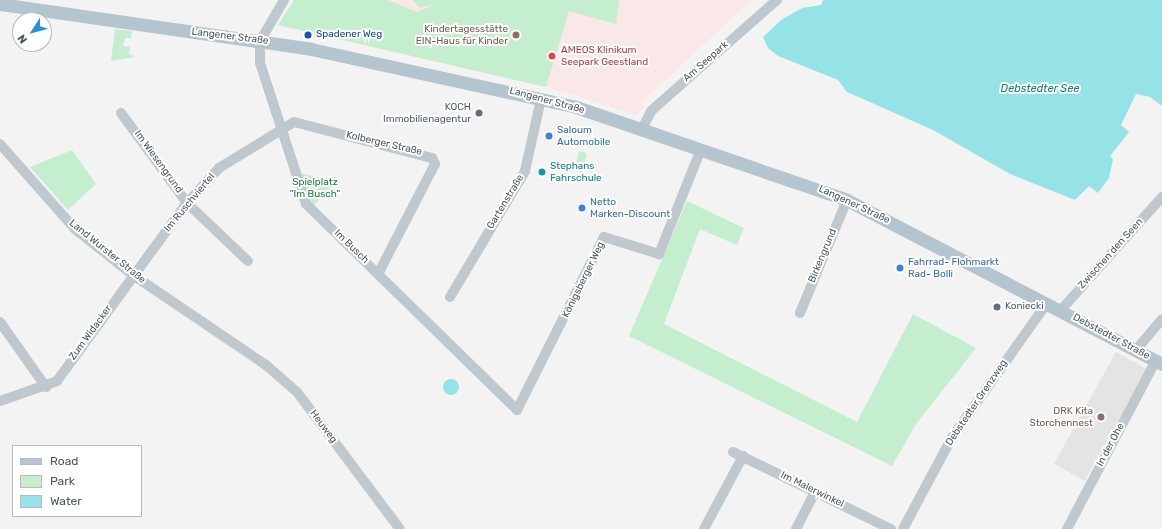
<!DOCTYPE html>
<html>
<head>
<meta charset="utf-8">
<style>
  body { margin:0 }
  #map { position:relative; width:1162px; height:529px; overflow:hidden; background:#f4f3f3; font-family:Rubik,sans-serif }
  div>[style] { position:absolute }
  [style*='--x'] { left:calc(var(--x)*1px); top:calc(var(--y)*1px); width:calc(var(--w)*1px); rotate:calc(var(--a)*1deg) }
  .education>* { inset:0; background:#e5e4e4; transform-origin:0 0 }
  .medical>* { inset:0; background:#fae7e8 }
  .green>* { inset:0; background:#c5eecf; transform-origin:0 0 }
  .water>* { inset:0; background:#96e3e7 }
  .round { border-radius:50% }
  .minor>* { height:10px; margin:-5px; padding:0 5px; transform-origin:5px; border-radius:5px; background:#bfc8ce }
  .major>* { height:13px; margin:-6.5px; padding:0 6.5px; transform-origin:6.5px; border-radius:6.5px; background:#b4c5cf }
  .dots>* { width:11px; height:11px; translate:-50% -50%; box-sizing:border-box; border:2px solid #fff; border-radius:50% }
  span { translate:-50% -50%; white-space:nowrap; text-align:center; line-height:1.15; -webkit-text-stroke:4px #fff; paint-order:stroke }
  .education-label { font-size:10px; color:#785e54 }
  .right { translate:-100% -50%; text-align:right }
  .transit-label { font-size:10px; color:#164399 }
  .left { translate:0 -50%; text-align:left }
  .street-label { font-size:10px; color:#4b585f }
  .health-label { font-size:10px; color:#be3a42 }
  .service-label { font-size:10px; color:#4e5e75 }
  .shop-label { font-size:10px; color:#366cbe }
  .culture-label { font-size:10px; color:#0d838f }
  .park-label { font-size:10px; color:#1e7e40 }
  .water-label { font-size:11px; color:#158289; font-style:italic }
  .legend { position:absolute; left:12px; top:445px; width:130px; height:72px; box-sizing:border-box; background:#fff; border:1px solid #b7bcbf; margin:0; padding:5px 7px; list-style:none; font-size:12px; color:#4b585f }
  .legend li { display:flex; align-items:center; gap:8px; height:20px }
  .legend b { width:20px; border:1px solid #b7bcbf }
  .north { position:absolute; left:12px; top:12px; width:40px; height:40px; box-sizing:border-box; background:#fff; border:1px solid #b7bcbf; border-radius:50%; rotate:234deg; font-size:11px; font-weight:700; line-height:16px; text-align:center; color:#4b585f }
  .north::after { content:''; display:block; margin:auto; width:14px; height:18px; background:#2790da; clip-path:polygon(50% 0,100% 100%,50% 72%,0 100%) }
</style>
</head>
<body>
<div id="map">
  <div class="education">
    <i style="left:1116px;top:352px;width:35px;height:128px;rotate:29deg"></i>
  </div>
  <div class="medical">
    <i style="clip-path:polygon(294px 0,751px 0,644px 100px,643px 109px,636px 115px,546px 87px,278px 25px)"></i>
  </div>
  <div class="green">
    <i style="clip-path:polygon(294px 0,388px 0,417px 12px,434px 5px,419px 7px,412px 0,619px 0,616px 24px,569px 11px,546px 87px,278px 25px)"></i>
    <i style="clip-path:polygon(115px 29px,132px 31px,131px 38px,125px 38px,123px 46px,130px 47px,129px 54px,135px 57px,111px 61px)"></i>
    <i style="clip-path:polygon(72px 150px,96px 184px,68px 210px,30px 167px)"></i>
    <i style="left:579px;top:151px;width:8px;height:20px;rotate:14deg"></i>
    <i style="clip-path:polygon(299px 173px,336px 181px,313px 206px)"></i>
    <i style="clip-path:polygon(687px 201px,744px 228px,737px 245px,700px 229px,664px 324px,857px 422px,913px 314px,976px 348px,916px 424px,892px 466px,629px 336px)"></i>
  </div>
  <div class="water">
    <i style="clip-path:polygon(823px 0,1162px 0,1162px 106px,1150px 97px,1136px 94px,1121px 125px,1129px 132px,1110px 156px,1113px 159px,1109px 178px,1098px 193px,1089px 186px,1075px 200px,1010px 174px,933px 130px,847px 92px,838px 80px,778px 56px,768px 48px,763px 37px,781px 20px,802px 8px,821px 5px)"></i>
    <i class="round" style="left:443px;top:379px;width:16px;height:16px"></i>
  </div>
  <div class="minor">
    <i style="--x:284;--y:0;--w:48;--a:120.3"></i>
    <i style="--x:260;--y:41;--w:22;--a:90"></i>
    <i style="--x:260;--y:63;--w:148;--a:71.9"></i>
    <i style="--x:306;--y:204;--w:295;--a:44.3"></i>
    <i style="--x:517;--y:410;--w:194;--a:-63.3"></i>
    <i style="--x:604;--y:237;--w:58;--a:17.2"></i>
    <i style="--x:659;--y:254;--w:113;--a:-68.2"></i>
    <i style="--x:121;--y:113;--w:112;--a:53.7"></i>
    <i style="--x:187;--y:203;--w:84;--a:43.6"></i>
    <i style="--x:642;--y:129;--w:20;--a:-63"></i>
    <i style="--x:651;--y:111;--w:168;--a:-41.4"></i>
    <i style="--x:0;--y:144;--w:113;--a:48.6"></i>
    <i style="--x:75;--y:229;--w:74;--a:38.4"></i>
    <i style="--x:133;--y:275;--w:161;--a:34.1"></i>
    <i style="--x:266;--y:365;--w:41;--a:41.1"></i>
    <i style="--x:297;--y:392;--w:171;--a:53.1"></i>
    <i style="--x:450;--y:297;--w:147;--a:-59.2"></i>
    <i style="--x:525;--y:171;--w:74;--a:-77.5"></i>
    <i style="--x:1061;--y:310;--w:152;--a:-48.2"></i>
    <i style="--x:800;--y:313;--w:122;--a:-67.4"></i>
    <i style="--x:0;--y:322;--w:80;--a:54.7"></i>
    <i style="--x:1136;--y:350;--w:40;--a:-50"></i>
    <i style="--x:0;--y:401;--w:60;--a:-19.3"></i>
    <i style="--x:57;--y:381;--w:220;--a:-53.9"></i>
    <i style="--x:187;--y:203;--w:47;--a:-47.6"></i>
    <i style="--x:219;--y:168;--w:88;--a:-31.5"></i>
    <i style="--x:294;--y:122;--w:143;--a:14.6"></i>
    <i style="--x:432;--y:158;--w:7;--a:63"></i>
    <i style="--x:435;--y:164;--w:124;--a:117.4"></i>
    <i style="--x:733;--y:452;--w:176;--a:26"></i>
    <i style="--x:704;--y:529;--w:83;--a:-61.9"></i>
    <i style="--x:796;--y:529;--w:42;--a:-62.8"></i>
    <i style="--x:903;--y:529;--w:102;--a:-61.9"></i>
    <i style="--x:951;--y:439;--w:166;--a:-54.8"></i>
    <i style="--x:1067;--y:529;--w:191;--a:-62.2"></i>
  </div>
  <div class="major">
    <i style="--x:0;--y:4;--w:314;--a:8.2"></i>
    <i style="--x:311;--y:49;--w:271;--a:12.3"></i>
    <i style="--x:576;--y:107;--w:287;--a:18.9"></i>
    <i style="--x:847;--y:200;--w:355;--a:27.5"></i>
  </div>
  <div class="dots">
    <i style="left:308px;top:35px;background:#1a4fb4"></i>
    <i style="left:516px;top:35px;background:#8d6e63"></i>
    <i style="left:552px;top:56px;background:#e0444e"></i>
    <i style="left:479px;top:113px;background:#5c6f8a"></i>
    <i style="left:549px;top:136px;background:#3f7fe0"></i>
    <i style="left:542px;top:172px;background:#0f9aa8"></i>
    <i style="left:582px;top:208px;background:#3f7fe0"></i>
    <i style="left:900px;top:268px;background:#3f7fe0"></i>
    <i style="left:997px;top:307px;background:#5c6f8a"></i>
    <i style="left:1101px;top:417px;background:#8d6e63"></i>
  </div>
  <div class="education-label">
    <span class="right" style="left:508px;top:35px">Kindertagesstätte<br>EIN-Haus für Kinder</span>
    <span class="right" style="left:1093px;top:417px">DRK Kita<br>Storchennest</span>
  </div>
  <div class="transit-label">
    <span class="left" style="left:316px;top:35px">Spadener Weg</span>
  </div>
  <div class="street-label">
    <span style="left:230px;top:37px;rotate:7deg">Langener Straße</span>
    <span style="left:706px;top:62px;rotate:-41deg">Am Seepark</span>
    <span style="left:547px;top:101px;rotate:15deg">Langener Straße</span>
    <span style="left:384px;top:144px;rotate:13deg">Kolberger Straße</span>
    <span style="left:158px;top:162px;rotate:54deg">Im Wiesengrund</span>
    <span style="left:506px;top:202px;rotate:-59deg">Gartenstraße</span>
    <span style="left:190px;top:203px;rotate:-50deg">Im Ruschviertel</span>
    <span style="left:854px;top:205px;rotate:25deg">Langener Straße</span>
    <span style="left:351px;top:247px;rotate:44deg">Im Busch</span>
    <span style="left:107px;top:252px;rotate:39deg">Land Wurster Straße</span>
    <span style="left:1111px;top:254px;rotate:-48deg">Zwischen den Seen</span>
    <span style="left:823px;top:256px;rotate:-67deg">Birkengrund</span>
    <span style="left:584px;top:280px;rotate:-64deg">Königsberger Weg</span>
    <span style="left:91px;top:333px;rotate:-54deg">Zum Widacker</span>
    <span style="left:1111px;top:337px;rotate:28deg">Debstedter Straße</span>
    <span style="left:977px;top:403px;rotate:-56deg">Debstedter Grenzweg</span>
    <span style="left:323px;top:427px;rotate:53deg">Heuweg</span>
    <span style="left:1111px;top:445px;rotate:-62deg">In der Ohe</span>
    <span style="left:812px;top:490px;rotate:26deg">Im Malerwinkel</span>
  </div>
  <div class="health-label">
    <span class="left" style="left:561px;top:56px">AMEOS Klinikum<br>Seepark Geestland</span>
  </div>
  <div class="service-label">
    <span class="right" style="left:471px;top:113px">KOCH<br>Immobilienagentur</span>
    <span class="left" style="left:1005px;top:307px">Koniecki</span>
  </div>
  <div class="shop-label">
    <span class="left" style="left:557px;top:136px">Saloum<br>Automobile</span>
    <span class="left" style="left:590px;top:208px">Netto<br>Marken-Discount</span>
    <span class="left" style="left:908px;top:268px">Fahrrad- Flohmarkt<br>Rad- Bolli</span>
  </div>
  <div class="culture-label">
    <span class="left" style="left:550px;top:172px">Stephans<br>Fahrschule</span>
  </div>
  <div class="park-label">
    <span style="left:315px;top:188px">Spielplatz<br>"Im Busch"</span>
  </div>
  <div class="water-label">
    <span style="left:1040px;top:89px">Debstedter See</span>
  </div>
  <ul class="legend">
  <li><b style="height:5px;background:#b4c5cf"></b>Road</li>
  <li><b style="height:11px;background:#c5eecf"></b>Park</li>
  <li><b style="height:11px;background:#96e3e7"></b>Water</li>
  </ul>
  <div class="north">N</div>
</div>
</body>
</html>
